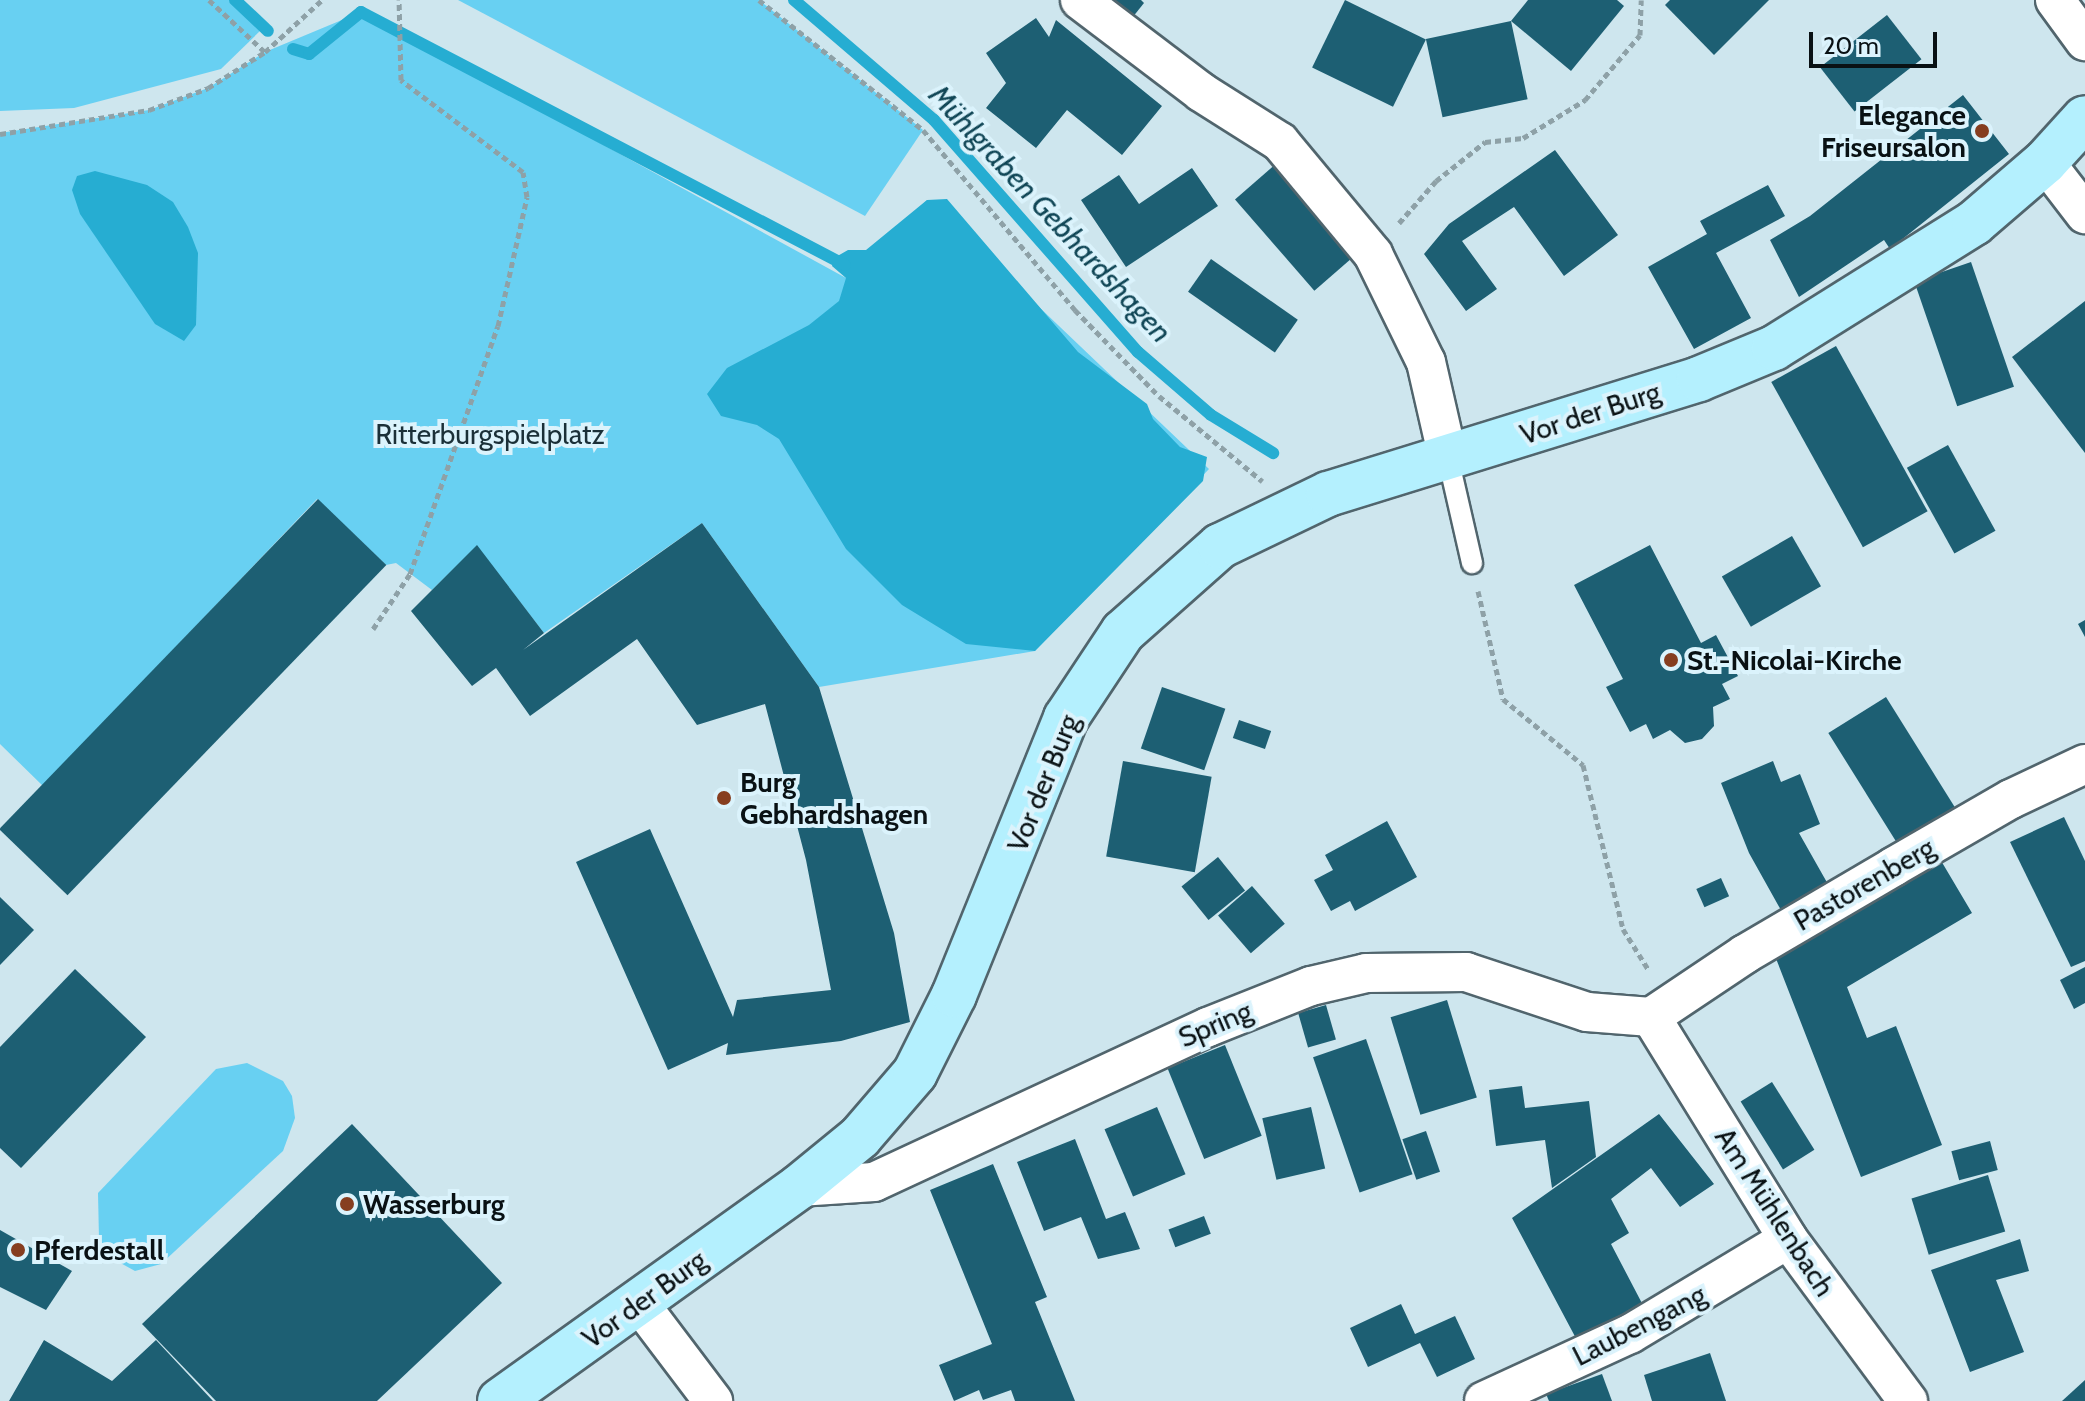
<!DOCTYPE html>
<html>
<head>
<meta charset="utf-8">
<style>
  body { margin:0 }
  #map { position:relative; width:2085px; height:1401px; overflow:hidden; background:#cee6ee; font-family:Cabin,sans-serif }
  div>[style] { position:absolute }
  [style*='--x'] { left:calc(var(--x)*1px); top:calc(var(--y)*1px); width:calc(var(--w)*1px); rotate:calc(var(--a)*1deg) }
  .green>* { inset:0; background:#68d0f2 }
  .water>* { inset:0; background:#26add2 }
  .stream>* { height:12px; margin:-6px; padding:0 6px; transform-origin:6px; border-radius:6px; background:#26add2 }
  .building>* { inset:0; background:#1d5f73; transform-origin:0 0 }
  .path>* { height:5px; margin-top:-2.5px; transform-origin:0; background:repeating-linear-gradient(90deg,#8ea1a7 0 6px,transparent 0 10px) }
  .roads { filter:drop-shadow(2px 0 #51656d) drop-shadow(-2px 0 #51656d) drop-shadow(0 2px #51656d) drop-shadow(0 -2px #51656d) }
  .lane>* { height:20px; margin:-10px; padding:0 10px; transform-origin:10px; border-radius:10px; background:#fff }
  .street>* { height:38px; margin:-19px; padding:0 19px; transform-origin:19px; border-radius:19px; background:#fff }
  .secondary>* { height:44px; margin:-22px; padding:0 22px; transform-origin:22px; border-radius:22px; background:#b4f0fe }
  .dots>* { width:22px; height:22px; translate:-50% -50%; box-sizing:border-box; border:4px solid #dbf3fc; border-radius:50% }
  span { translate:-50% -50%; white-space:nowrap; text-align:center; line-height:1.15; -webkit-text-stroke:8px #dbf3fc; paint-order:stroke }
  .poi-label { font-size:28px; color:#091114; font-weight:700 }
  .right { translate:-100% -50%; text-align:right }
  .left { translate:0 -50%; text-align:left }
  .street-label { font-size:28px; color:#091114 }
  .park-label { font-size:28px; color:#1b3038 }
  .water-label { font-size:30px; color:#104656; font-style:italic }
  .scale { position:absolute; left:1809px; top:32px; width:128px; height:36px; box-sizing:border-box; border:4px solid #091114; border-top:0; padding-left:10px; font-size:24px; line-height:28px; white-space:nowrap; color:#091114; -webkit-text-stroke:6px #dbf3fc; paint-order:stroke }
</style>
</head>
<body>
<div id="map">
  <div class="green">
    <i style="clip-path:polygon(0 0,233px 0,261px 30px,221px 69px,74px 108px,0 111px)"></i>
    <i style="clip-path:polygon(458px 0,759px 0,923px 130px,865px 216px)"></i>
    <i style="clip-path:polygon(361px 12px,846px 278px,927px 200px,1209px 469px,1035px 651px,819px 687px,702px 523px,544px 633px,477px 546px,432px 590px,396px 563px,386px 565px,317px 499px,43px 786px,0 744px,0 133px,149px 110px,208px 88px,265px 52px)"></i>
    <i style="clip-path:polygon(247px 1063px,283px 1081px,292px 1096px,295px 1118px,283px 1151px,161px 1264px,135px 1271px,115px 1260px,99px 1239px,98px 1193px,216px 1069px)"></i>
  </div>
  <div class="water">
    <i style="clip-path:polygon(95px 171px,147px 185px,173px 202px,188px 227px,198px 253px,196px 325px,184px 341px,155px 324px,80px 214px,72px 190px,77px 176px)"></i>
    <i style="clip-path:polygon(947px 199px,1078px 352px,1147px 404px,1153px 419px,1180px 447px,1207px 457px,1203px 481px,1035px 651px,966px 644px,902px 605px,846px 549px,779px 439px,757px 425px,721px 416px,707px 394px,727px 368px,809px 325px,839px 301px,846px 278px,832px 266px,834px 258px,848px 250px,866px 250px,927px 200px)"></i>
  </div>
  <div class="stream">
    <i style="--x:235;--y:0;--w:45;--a:43.2"></i>
    <i style="--x:794;--y:0;--w:184;--a:40.6"></i>
    <i style="--x:934;--y:120;--w:309;--a:48.7"></i>
    <i style="--x:1138;--y:352;--w:96;--a:40.8"></i>
    <i style="--x:1211;--y:415;--w:73;--a:31.5"></i>
    <i style="--x:293;--y:49;--w:17;--a:17"></i>
    <i style="--x:309;--y:54;--w:67;--a:-38.9"></i>
    <i style="--x:361;--y:12;--w:546;--a:27.6"></i>
  </div>
  <div class="building">
    <i style="clip-path:polygon(1101px 0,1141px 0,1144px 3px,1128px 23px)"></i>
    <i style="left:1345px;top:0;width:90px;height:75px;rotate:26deg"></i>
    <i style="clip-path:polygon(1528px 0,1617px 0,1624px 6px,1571px 71px,1511px 21px)"></i>
    <i style="clip-path:polygon(1670px 0,1769px 0,1714px 55px,1665px 5px)"></i>
    <i style="left:1887px;top:15px;width:56px;height:85px;rotate:52deg"></i>
    <i style="clip-path:polygon(1036px 18px,1049px 37px,1056px 20px,1162px 106px,1122px 155px,1067px 110px,1036px 148px,986px 108px,1006px 83px,986px 53px)"></i>
    <i style="left:1511px;top:21px;width:80px;height:87px;rotate:78deg"></i>
    <i style="clip-path:polygon(1963px 95px,2009px 154px,1890px 249px,1884px 240px,1799px 297px,1770px 240px,1810px 216px)"></i>
    <i style="clip-path:polygon(1555px 150px,1618px 235px,1564px 276px,1514px 207px,1462px 241px,1497px 289px,1466px 311px,1424px 254px,1449px 224px)"></i>
    <i style="left:1278px;top:162px;width:121px;height:57px;rotate:49deg"></i>
    <i style="clip-path:polygon(1192px 168px,1218px 206px,1126px 267px,1081px 200px,1119px 175px,1139px 204px)"></i>
    <i style="clip-path:polygon(1768px 185px,1785px 216px,1716px 253px,1751px 318px,1694px 349px,1648px 267px,1707px 234px,1700px 221px)"></i>
    <i style="left:1211px;top:259px;width:106px;height:40px;rotate:35deg"></i>
    <i style="left:1971px;top:262px;width:132px;height:60px;rotate:71deg"></i>
    <i style="clip-path:polygon(2085px 301px,2085px 453px,2012px 357px)"></i>
    <i style="left:1836px;top:346px;width:189px;height:74px;rotate:61deg"></i>
    <i style="left:1948px;top:445px;width:98px;height:47px;rotate:61deg"></i>
    <i style="left:318px;top:499px;width:95px;height:459px;rotate:44deg"></i>
    <i style="clip-path:polygon(702px 523px,819px 687px,894px 933px,910px 1022px,841px 1041px,726px 1055px,728px 1043px,668px 1070px,576px 862px,650px 829px,733px 1017px,737px 1000px,831px 990px,806px 860px,765px 704px,697px 725px,637px 639px,530px 716px,496px 668px,472px 686px,411px 611px,477px 545px,544px 633px,523px 650px)"></i>
    <i style="left:1792px;top:536px;width:58px;height:81px;rotate:60deg"></i>
    <i style="clip-path:polygon(1650px 545px,1701px 643px,1716px 635px,1738px 676px,1722px 684px,1730px 699px,1713px 707px,1714px 726px,1702px 739px,1685px 743px,1670px 730px,1653px 739px,1646px 724px,1630px 732px,1606px 687px,1623px 679px,1574px 585px)"></i>
    <i style="clip-path:polygon(2085px 620px,2085px 637px,2078px 624px)"></i>
    <i style="left:1162px;top:687px;width:67px;height:65px;rotate:19deg"></i>
    <i style="left:1886px;top:697px;width:134px;height:68px;rotate:58deg"></i>
    <i style="left:1239px;top:720px;width:34px;height:19px;rotate:19deg"></i>
    <i style="left:1123px;top:761px;width:90px;height:97px;rotate:10deg"></i>
    <i style="clip-path:polygon(1773px 761px,1781px 782px,1800px 774px,1820px 824px,1799px 833px,1829px 886px,1782px 912px,1749px 853px,1721px 783px)"></i>
    <i style="clip-path:polygon(2064px 817px,2085px 861px,2085px 961px,2071px 967px,2010px 842px)"></i>
    <i style="clip-path:polygon(1387px 821px,1417px 877px,1355px 911px,1350px 901px,1331px 911px,1314px 880px,1333px 870px,1325px 855px)"></i>
    <i style="left:1218px;top:857px;width:43px;height:47px;rotate:51deg"></i>
    <i style="clip-path:polygon(1940px 859px,1972px 913px,1847px 987px,1867px 1038px,1896px 1026px,1942px 1145px,1861px 1177px,1775px 956px)"></i>
    <i style="left:1721px;top:878px;width:20px;height:27px;rotate:66deg"></i>
    <i style="left:1252px;top:886px;width:50px;height:45px;rotate:49deg"></i>
    <i style="clip-path:polygon(0 897px,34px 930px,0 965px)"></i>
    <i style="clip-path:polygon(2085px 967px,2085px 1003px,2074px 1009px,2060px 980px)"></i>
    <i style="clip-path:polygon(75px 969px,146px 1037px,21px 1168px,0 1148px,0 1047px)"></i>
    <i style="left:1447px;top:1000px;width:102px;height:59px;rotate:73deg"></i>
    <i style="left:1326px;top:1005px;width:36px;height:29px;rotate:74deg"></i>
    <i style="left:1366px;top:1039px;width:143px;height:56px;rotate:71deg"></i>
    <i style="left:1225px;top:1045px;width:98px;height:62px;rotate:68deg"></i>
    <i style="left:1772px;top:1082px;width:80px;height:37px;rotate:58deg"></i>
    <i style="clip-path:polygon(1522px 1086px,1525px 1108px,1589px 1101px,1596px 1157px,1552px 1188px,1545px 1140px,1496px 1146px,1489px 1090px)"></i>
    <i style="left:1157px;top:1107px;width:73px;height:57px;rotate:67deg"></i>
    <i style="left:1311px;top:1107px;width:63px;height:50px;rotate:77deg"></i>
    <i style="clip-path:polygon(1659px 1114px,1714px 1184px,1680px 1207px,1651px 1168px,1611px 1199px,1629px 1233px,1611px 1244px,1645px 1309px,1579px 1344px,1512px 1218px)"></i>
    <i style="clip-path:polygon(352px 1124px,502px 1283px,377px 1401px,216px 1401px,142px 1324px)"></i>
    <i style="left:1426px;top:1131px;width:43px;height:25px;rotate:71deg"></i>
    <i style="clip-path:polygon(1075px 1139px,1106px 1219px,1125px 1212px,1140px 1249px,1098px 1259px,1081px 1217px,1044px 1231px,1017px 1162px)"></i>
    <i style="left:1990px;top:1141px;width:30px;height:40px;rotate:75deg"></i>
    <i style="clip-path:polygon(993px 1164px,1047px 1297px,1035px 1302px,1075px 1401px,1015px 1401px,1011px 1390px,983px 1400px,979px 1390px,954px 1401px,939px 1365px,992px 1344px,930px 1190px)"></i>
    <i style="left:1988px;top:1175px;width:59px;height:80px;rotate:73deg"></i>
    <i style="left:1204px;top:1216px;width:19px;height:38px;rotate:69deg"></i>
    <i style="clip-path:polygon(0 1230px,72px 1271px,46px 1310px,0 1287px)"></i>
    <i style="clip-path:polygon(2020px 1239px,2029px 1271px,1996px 1280px,2024px 1352px,1970px 1372px,1931px 1270px)"></i>
    <i style="clip-path:polygon(1401px 1304px,1415px 1334px,1455px 1316px,1475px 1359px,1437px 1377px,1420px 1343px,1368px 1367px,1350px 1328px)"></i>
    <i style="clip-path:polygon(44px 1340px,112px 1381px,156px 1340px,213px 1401px,9px 1401px)"></i>
    <i style="clip-path:polygon(1710px 1353px,1726px 1401px,1652px 1401px,1644px 1375px)"></i>
    <i style="clip-path:polygon(1602px 1374px,1612px 1401px,1549px 1401px,1546px 1394px)"></i>
    <i style="clip-path:polygon(2085px 1380px,2085px 1401px,2062px 1401px)"></i>
  </div>
  <div class="path">
    <i style="--x:209;--y:0;--w:76;--a:42.9"></i>
    <i style="--x:759;--y:0;--w:209;--a:38.4"></i>
    <i style="--x:923;--y:130;--w:236;--a:49.8"></i>
    <i style="--x:1075;--y:310;--w:120;--a:45.7"></i>
    <i style="--x:1159;--y:396;--w:134;--a:39.5"></i>
    <i style="--x:0;--y:134;--w:151;--a:-9.2"></i>
    <i style="--x:149;--y:110;--w:63;--a:-20.4"></i>
    <i style="--x:208;--y:88;--w:67;--a:-32.3"></i>
    <i style="--x:265;--y:52;--w:77;--a:-42.4"></i>
    <i style="--x:1399;--y:223;--w:56;--a:-48.6"></i>
    <i style="--x:1436;--y:181;--w:63;--a:-38.5"></i>
    <i style="--x:1485;--y:142;--w:38;--a:-6"></i>
    <i style="--x:1523;--y:138;--w:73;--a:-31.5"></i>
    <i style="--x:1585;--y:100;--w:85;--a:-49.8"></i>
    <i style="--x:1640;--y:35;--w:35;--a:-88"></i>
    <i style="--x:1478;--y:591;--w:111;--a:77"></i>
    <i style="--x:1503;--y:699;--w:104;--a:39.5"></i>
    <i style="--x:1583;--y:765;--w:169;--a:76.3"></i>
    <i style="--x:1623;--y:929;--w:47;--a:58"></i>
    <i style="--x:373;--y:629;--w:66;--a:-56.1"></i>
    <i style="--x:410;--y:574;--w:263;--a:-70.5"></i>
    <i style="--x:498;--y:326;--w:132;--a:-77.3"></i>
    <i style="--x:527;--y:197;--w:25;--a:-99"></i>
    <i style="--x:523;--y:172;--w:153;--a:-143"></i>
    <i style="--x:401;--y:80;--w:80;--a:-91.4"></i>
  </div>
  <div class="roads">
    <div class="lane">
      <i style="--x:1448;--y:458;--w:108;--a:77.1"></i>
    </div>
    <div class="street">
      <i style="--x:1080;--y:0;--w:152;--a:37.2"></i>
      <i style="--x:1201;--y:92;--w:93;--a:32.3"></i>
      <i style="--x:1280;--y:142;--w:146;--a:50.3"></i>
      <i style="--x:1373;--y:254;--w:120;--a:63.9"></i>
      <i style="--x:1426;--y:362;--w:98;--a:77.1"></i>
      <i style="--x:2055;--y:0;--w:51;--a:53.8"></i>
      <i style="--x:2045;--y:162;--w:66;--a:52.4"></i>
      <i style="--x:1651;--y:1017;--w:113;--a:-33.8"></i>
      <i style="--x:1745;--y:954;--w:172;--a:-30.4"></i>
      <i style="--x:1893;--y:867;--w:136;--a:-30"></i>
      <i style="--x:2011;--y:799;--w:82;--a:-25.3"></i>
      <i style="--x:1651;--y:1017;--w:261;--a:58.3"></i>
      <i style="--x:1788;--y:1239;--w:202;--a:53.5"></i>
      <i style="--x:799;--y:1187;--w:75;--a:-3.8"></i>
      <i style="--x:874;--y:1182;--w:368;--a:-24.9"></i>
      <i style="--x:1208;--y:1027;--w:111;--a:-21.7"></i>
      <i style="--x:1311;--y:986;--w:57;--a:-13.3"></i>
      <i style="--x:1366;--y:973;--w:100;--a:-0.6"></i>
      <i style="--x:1466;--y:972;--w:127;--a:18.3"></i>
      <i style="--x:1587;--y:1012;--w:64;--a:4.5"></i>
      <i style="--x:639;--y:1303;--w:123;--a:52.9"></i>
      <i style="--x:1484;--y:1401;--w:161;--a:-24.7"></i>
      <i style="--x:1630;--y:1334;--w:184;--a:-31"></i>
    </div>
    <div class="secondary">
      <i style="--x:500;--y:1401;--w:368;--a:-35.6"></i>
      <i style="--x:799;--y:1187;--w:79;--a:-39.3"></i>
      <i style="--x:860;--y:1137;--w:84;--a:-49.3"></i>
      <i style="--x:915;--y:1073;--w:87;--a:-63.4"></i>
      <i style="--x:954;--y:995;--w:299;--a:-68"></i>
      <i style="--x:1066;--y:718;--w:103;--a:-56.5"></i>
      <i style="--x:1123;--y:632;--w:130;--a:-41.6"></i>
      <i style="--x:1220;--y:546;--w:120;--a:-25.7"></i>
      <i style="--x:1328;--y:494;--w:388;--a:-17.2"></i>
      <i style="--x:1699;--y:379;--w:81;--a:-22.5"></i>
      <i style="--x:1774;--y:348;--w:236;--a:-32"></i>
      <i style="--x:1974;--y:223;--w:94;--a:-40.7"></i>
      <i style="--x:2045;--y:162;--w:59;--a:-47.7"></i>
    </div>
  </div>
  <div class="dots">
    <i style="left:1982px;top:131px;background:#863e20"></i>
    <i style="left:1671px;top:660px;background:#863e20"></i>
    <i style="left:724px;top:798px;background:#863e20"></i>
    <i style="left:347px;top:1204px;background:#863e20"></i>
    <i style="left:18px;top:1250px;background:#863e20"></i>
  </div>
  <div class="poi-label">
    <span class="right" style="left:1966px;top:131px">Elegance<br>Friseursalon</span>
    <span class="left" style="left:1687px;top:660px">St.-Nicolai-Kirche</span>
    <span class="left" style="left:740px;top:798px">Burg<br>Gebhardshagen</span>
    <span class="left" style="left:363px;top:1204px">Wasserburg</span>
    <span class="left" style="left:34px;top:1250px">Pferdestall</span>
  </div>
  <div class="street-label">
    <span style="left:1590px;top:413px;rotate:-18deg">Vor der Burg</span>
    <span style="left:1043px;top:783px;rotate:-68deg">Vor der Burg</span>
    <span style="left:1864px;top:884px;rotate:-30deg">Pastorenberg</span>
    <span style="left:1215px;top:1024px;rotate:-23deg">Spring</span>
    <span style="left:1775px;top:1212px;rotate:57deg">Am Mühlenbach</span>
    <span style="left:644px;top:1299px;rotate:-36deg">Vor der Burg</span>
    <span style="left:1639px;top:1325px;rotate:-27deg">Laubengang</span>
  </div>
  <div class="park-label">
    <span style="left:490px;top:434px">Ritterburgspielplatz</span>
  </div>
  <div class="water-label">
    <span style="left:1050px;top:214px;rotate:47deg">Mühlgraben Gebhardshagen</span>
  </div>
  <div class="scale">20 m</div>
</div>
</body>
</html>
